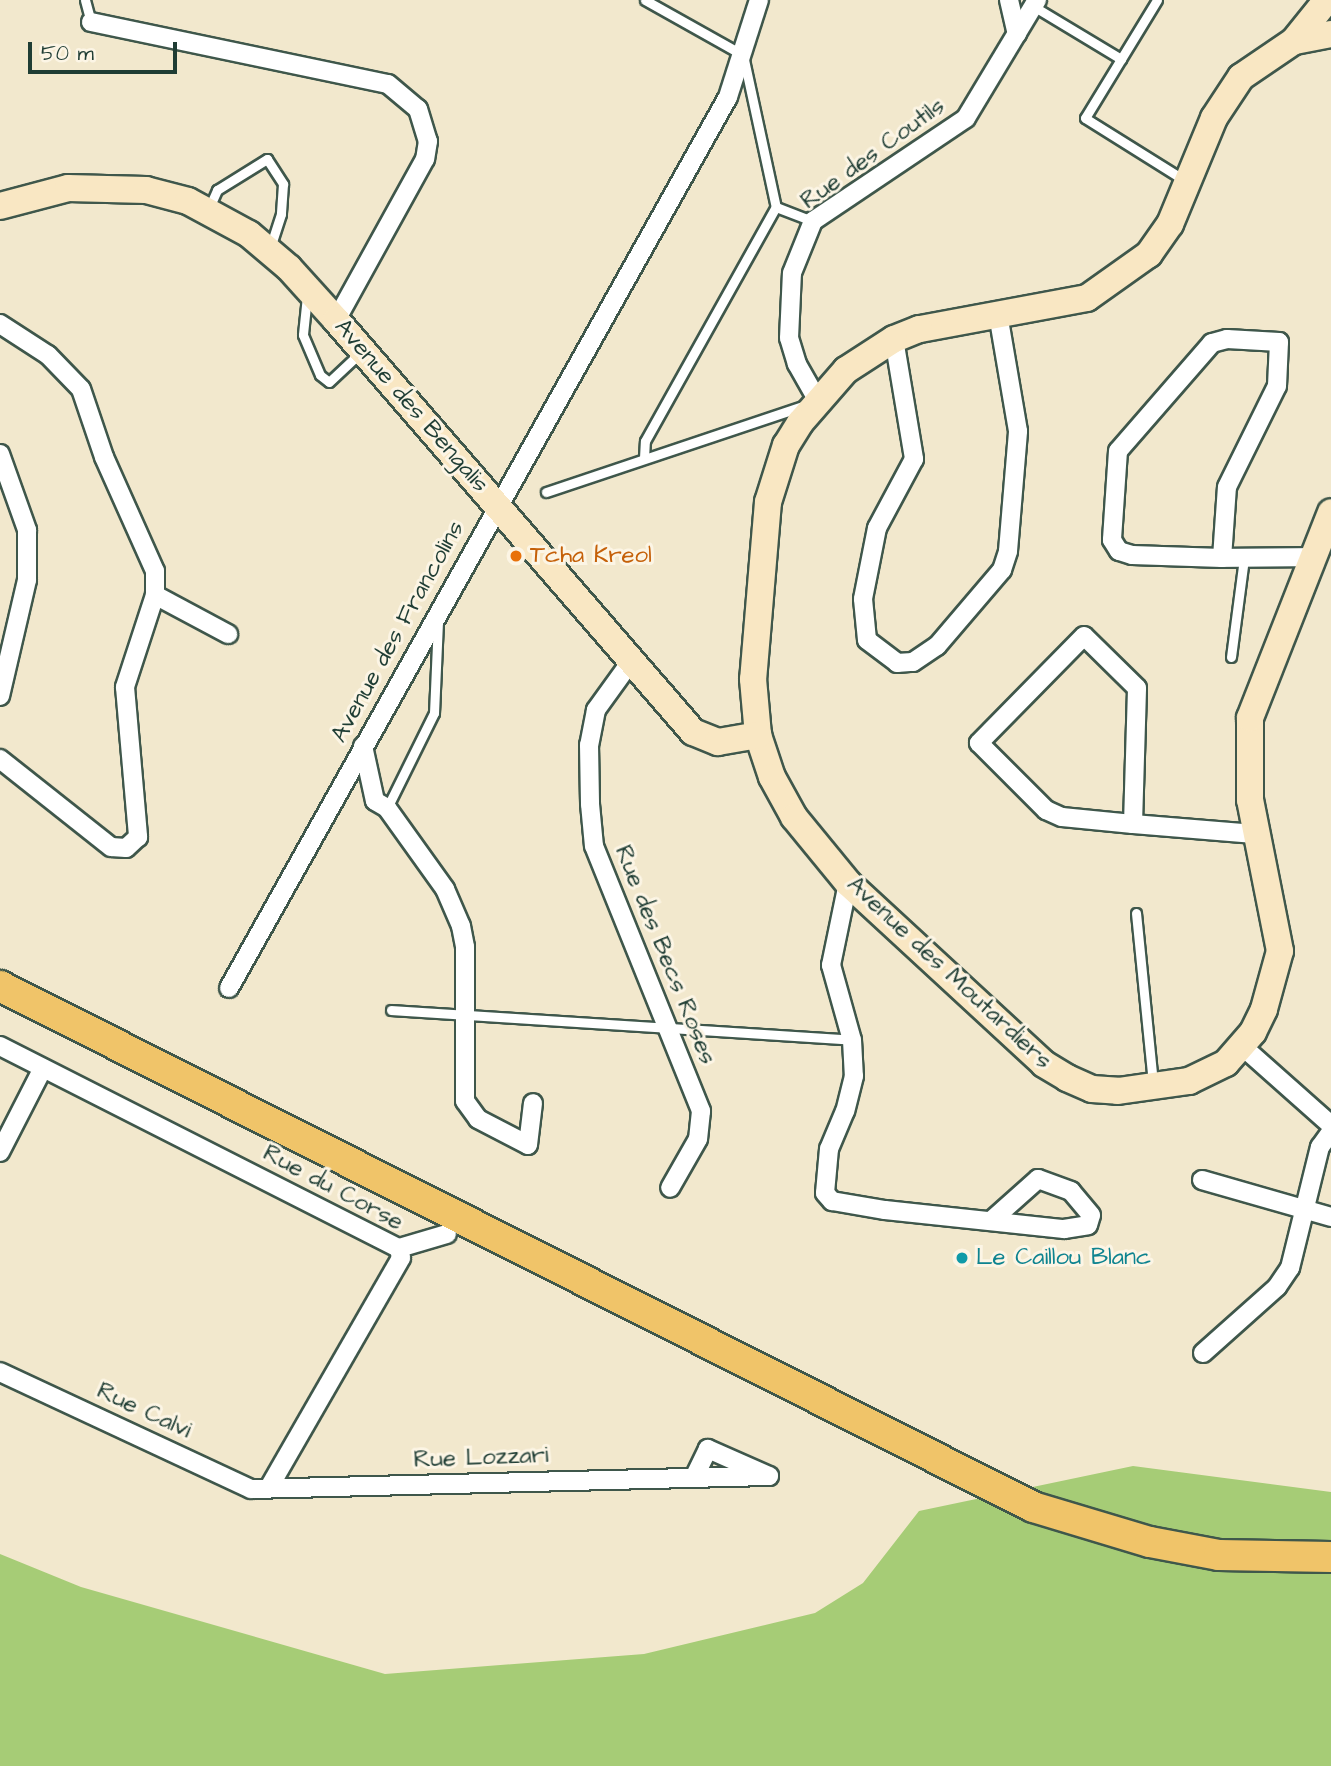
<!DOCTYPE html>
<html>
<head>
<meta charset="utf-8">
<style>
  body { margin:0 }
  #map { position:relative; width:1331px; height:1766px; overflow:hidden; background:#f2e8cd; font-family:"Architects Daughter",sans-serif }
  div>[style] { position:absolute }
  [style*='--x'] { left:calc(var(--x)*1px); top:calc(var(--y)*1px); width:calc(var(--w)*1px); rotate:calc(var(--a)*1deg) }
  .green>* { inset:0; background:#a6cc76 }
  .roads { filter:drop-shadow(2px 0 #3f574b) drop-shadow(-2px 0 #3f574b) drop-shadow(0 2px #3f574b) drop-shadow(0 -2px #3f574b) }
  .lane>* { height:9px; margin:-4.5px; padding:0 4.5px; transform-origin:4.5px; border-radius:4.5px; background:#fff }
  .street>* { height:18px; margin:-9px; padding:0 9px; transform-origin:9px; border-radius:9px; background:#fff }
  .secondary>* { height:26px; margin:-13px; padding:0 13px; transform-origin:13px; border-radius:13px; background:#f9e7c3 }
  .primary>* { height:30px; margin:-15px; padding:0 15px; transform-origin:15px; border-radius:15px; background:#f0c469 }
  .dots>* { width:19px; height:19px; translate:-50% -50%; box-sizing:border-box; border:4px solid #fcf5e5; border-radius:50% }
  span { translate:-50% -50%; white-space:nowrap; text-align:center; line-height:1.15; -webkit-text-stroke:6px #fcf5e5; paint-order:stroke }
  .street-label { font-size:24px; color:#1f3d34 }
  .food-label { font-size:24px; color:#c56008 }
  .left { translate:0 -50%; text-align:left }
  .culture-label { font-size:24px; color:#0d838f }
  .scale { position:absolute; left:28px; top:42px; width:149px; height:32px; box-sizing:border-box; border:4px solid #1f3d34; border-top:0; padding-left:9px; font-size:21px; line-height:24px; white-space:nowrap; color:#1f3d34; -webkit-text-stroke:5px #fcf5e5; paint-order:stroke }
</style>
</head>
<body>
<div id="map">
  <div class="green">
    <i style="clip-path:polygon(1133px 1466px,1331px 1492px,1331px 1766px,0 1766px,0 1554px,81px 1587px,385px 1674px,644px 1654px,815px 1613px,863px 1583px,919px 1511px)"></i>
  </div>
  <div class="roads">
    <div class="lane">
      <i style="--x:85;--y:0;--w:23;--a:75"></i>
      <i style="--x:645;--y:0;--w:112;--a:29.3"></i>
      <i style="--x:743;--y:55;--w:156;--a:77.8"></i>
      <i style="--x:1157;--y:0;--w:138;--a:121.4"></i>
      <i style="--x:1085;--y:118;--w:119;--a:32"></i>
      <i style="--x:1033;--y:6;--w:103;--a:31.1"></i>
      <i style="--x:776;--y:207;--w:40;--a:21"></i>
      <i style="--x:209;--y:208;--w:20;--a:-66"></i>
      <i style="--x:217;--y:190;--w:59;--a:-31.8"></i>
      <i style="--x:267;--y:159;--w:30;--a:57"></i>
      <i style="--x:283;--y:184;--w:30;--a:94"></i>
      <i style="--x:281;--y:214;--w:36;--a:108"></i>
      <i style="--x:307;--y:296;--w:39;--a:96"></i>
      <i style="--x:303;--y:335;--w:43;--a:67"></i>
      <i style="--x:320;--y:375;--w:11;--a:38"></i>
      <i style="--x:329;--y:382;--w:45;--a:-43.2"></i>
      <i style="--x:644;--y:458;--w:17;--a:-87"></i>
      <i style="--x:645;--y:441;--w:268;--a:-60.8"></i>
      <i style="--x:546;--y:492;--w:274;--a:-18.5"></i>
      <i style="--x:1231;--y:657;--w:100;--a:-82.5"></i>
      <i style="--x:387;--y:808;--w:106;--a:-63.7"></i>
      <i style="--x:434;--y:713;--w:92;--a:-87.5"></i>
      <i style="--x:1136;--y:913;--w:170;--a:84.3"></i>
      <i style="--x:391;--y:1010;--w:462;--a:3.7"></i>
    </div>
    <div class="street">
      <i style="--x:1009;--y:0;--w:35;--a:77"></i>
      <i style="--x:91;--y:22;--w:303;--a:11.8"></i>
      <i style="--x:388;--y:84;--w:39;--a:40"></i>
      <i style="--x:418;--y:109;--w:34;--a:73"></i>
      <i style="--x:428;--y:141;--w:18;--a:99"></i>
      <i style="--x:425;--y:159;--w:184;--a:118.9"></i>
      <i style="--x:0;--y:324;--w:57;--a:32.9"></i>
      <i style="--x:48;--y:355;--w:47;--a:45.9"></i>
      <i style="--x:81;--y:389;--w:72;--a:71.3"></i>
      <i style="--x:104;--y:457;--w:125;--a:65.9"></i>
      <i style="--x:155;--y:571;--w:24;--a:90"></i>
      <i style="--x:155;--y:595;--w:97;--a:108.1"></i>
      <i style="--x:125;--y:687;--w:151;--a:85"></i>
      <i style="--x:138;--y:837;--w:16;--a:137"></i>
      <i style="--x:126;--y:848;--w:15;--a:-176"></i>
      <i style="--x:111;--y:847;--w:142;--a:-141.6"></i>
      <i style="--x:894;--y:339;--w:122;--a:80.5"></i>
      <i style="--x:914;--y:459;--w:78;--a:118.2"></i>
      <i style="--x:877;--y:528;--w:72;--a:101.2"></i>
      <i style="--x:863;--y:599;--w:41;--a:84.4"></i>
      <i style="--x:867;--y:640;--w:38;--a:37"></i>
      <i style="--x:897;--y:663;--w:16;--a:-4"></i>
      <i style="--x:913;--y:662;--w:29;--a:-34"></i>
      <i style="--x:937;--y:646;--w:100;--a:-49.5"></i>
      <i style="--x:1002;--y:570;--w:20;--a:-72"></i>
      <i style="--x:1008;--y:551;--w:120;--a:-85.2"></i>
      <i style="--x:1018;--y:431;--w:119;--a:-99.7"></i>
      <i style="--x:818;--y:401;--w:43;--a:-119.6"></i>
      <i style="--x:797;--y:364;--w:27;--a:-107"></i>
      <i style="--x:789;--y:338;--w:65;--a:-87.4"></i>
      <i style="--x:792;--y:273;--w:56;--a:-68"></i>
      <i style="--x:813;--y:221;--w:184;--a:-33.9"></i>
      <i style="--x:966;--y:118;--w:138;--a:-59"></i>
      <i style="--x:0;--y:454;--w:81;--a:70.4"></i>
      <i style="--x:27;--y:530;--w:50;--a:90"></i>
      <i style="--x:27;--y:580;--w:119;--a:103.1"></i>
      <i style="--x:1222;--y:558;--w:71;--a:-86"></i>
      <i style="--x:1227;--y:487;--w:113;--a:-63.7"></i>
      <i style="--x:1277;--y:386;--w:44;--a:-87.4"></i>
      <i style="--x:1279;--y:342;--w:52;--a:-176.7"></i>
      <i style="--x:1227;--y:339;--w:16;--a:165"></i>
      <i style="--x:1212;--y:343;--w:143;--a:131"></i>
      <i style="--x:1118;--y:451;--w:89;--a:93.9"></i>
      <i style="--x:1112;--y:540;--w:13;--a:58"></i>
      <i style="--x:1119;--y:551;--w:14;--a:17"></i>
      <i style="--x:1132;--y:555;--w:90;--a:1.9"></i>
      <i style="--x:1222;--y:558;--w:90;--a:-0.6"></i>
      <i style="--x:155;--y:595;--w:83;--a:28.1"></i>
      <i style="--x:632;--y:660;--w:62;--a:125.8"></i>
      <i style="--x:596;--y:710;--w:36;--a:101"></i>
      <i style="--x:589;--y:745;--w:59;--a:89"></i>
      <i style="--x:590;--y:804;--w:42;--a:84.6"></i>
      <i style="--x:594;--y:846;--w:286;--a:68"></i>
      <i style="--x:701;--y:1111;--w:28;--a:96"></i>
      <i style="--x:698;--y:1139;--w:56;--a:119.7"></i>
      <i style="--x:363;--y:746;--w:56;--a:77.7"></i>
      <i style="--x:375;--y:801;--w:14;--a:30"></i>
      <i style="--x:387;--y:808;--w:100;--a:54.4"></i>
      <i style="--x:445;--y:889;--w:40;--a:66.6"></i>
      <i style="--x:461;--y:926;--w:21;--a:79"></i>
      <i style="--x:465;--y:947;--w:154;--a:90"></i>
      <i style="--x:465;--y:1101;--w:22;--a:54"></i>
      <i style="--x:478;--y:1119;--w:56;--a:27.5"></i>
      <i style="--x:528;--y:1145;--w:42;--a:-83.2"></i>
      <i style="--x:1133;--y:824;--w:136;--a:-88.3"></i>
      <i style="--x:1137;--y:688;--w:74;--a:-135.5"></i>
      <i style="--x:1084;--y:636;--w:150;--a:134.5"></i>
      <i style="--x:979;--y:743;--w:95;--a:45"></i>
      <i style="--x:1046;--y:810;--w:17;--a:24"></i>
      <i style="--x:1062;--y:817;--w:71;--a:5.6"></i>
      <i style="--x:1133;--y:824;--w:122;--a:4.7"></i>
      <i style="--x:848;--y:883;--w:84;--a:101.7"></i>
      <i style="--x:831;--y:965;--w:78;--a:74.4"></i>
      <i style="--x:852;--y:1040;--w:36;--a:87"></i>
      <i style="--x:854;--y:1076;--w:36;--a:104"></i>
      <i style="--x:845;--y:1111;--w:41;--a:112.8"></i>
      <i style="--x:829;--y:1149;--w:44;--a:95.2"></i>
      <i style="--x:825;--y:1193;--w:11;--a:49"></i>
      <i style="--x:832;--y:1201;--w:54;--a:9.6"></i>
      <i style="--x:885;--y:1210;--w:180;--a:6.1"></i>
      <i style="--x:1064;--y:1229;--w:24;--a:-9"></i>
      <i style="--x:1088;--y:1225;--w:10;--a:-73"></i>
      <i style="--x:1091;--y:1215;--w:31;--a:-130"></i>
      <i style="--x:1071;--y:1191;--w:35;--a:-160"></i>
      <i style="--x:1038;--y:1179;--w:62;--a:138.3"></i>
      <i style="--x:229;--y:988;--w:1021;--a:-60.75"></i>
      <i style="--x:728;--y:97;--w:102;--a:-72.3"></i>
      <i style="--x:0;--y:1046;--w:447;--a:26.9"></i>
      <i style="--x:399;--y:1248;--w:10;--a:79"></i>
      <i style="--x:401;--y:1258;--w:265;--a:119.9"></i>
      <i style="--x:1242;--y:1046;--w:119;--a:41.6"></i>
      <i style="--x:0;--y:1152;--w:94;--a:-62.9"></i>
      <i style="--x:1202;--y:1180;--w:134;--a:16"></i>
      <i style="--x:399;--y:1248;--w:50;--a:-16.3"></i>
      <i style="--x:1203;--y:1353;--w:99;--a:-41.7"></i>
      <i style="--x:1277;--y:1287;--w:23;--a:-56"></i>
      <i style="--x:1290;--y:1268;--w:125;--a:-76.1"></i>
      <i style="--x:1320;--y:1147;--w:19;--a:-54"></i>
      <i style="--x:0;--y:1372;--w:277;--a:25"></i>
      <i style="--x:251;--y:1489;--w:518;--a:-1.44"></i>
      <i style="--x:769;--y:1476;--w:67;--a:-156.1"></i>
      <i style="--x:708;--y:1449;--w:30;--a:116"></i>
    </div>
    <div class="secondary">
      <i style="--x:1331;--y:34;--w:38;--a:169"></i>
      <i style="--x:1294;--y:41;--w:64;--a:145.8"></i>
      <i style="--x:1241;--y:77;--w:49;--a:123.4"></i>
      <i style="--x:1214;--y:118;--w:115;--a:112.5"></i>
      <i style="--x:1170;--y:224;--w:37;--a:125"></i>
      <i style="--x:1149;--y:254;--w:76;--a:144.6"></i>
      <i style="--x:1087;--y:298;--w:171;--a:169.5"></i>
      <i style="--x:919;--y:329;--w:27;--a:158"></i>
      <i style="--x:894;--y:339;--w:57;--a:147.1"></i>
      <i style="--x:846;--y:370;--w:70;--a:131"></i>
      <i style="--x:800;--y:423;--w:26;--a:122"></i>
      <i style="--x:786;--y:445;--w:60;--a:107.5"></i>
      <i style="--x:768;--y:502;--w:178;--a:94.8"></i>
      <i style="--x:753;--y:679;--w:56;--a:84.9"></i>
      <i style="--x:758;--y:735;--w:44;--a:71.6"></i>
      <i style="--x:772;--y:777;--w:46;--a:61.2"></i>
      <i style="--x:794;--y:817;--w:85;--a:50.7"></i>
      <i style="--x:848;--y:883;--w:267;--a:42.7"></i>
      <i style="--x:1044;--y:1064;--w:27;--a:31"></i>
      <i style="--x:1067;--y:1078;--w:27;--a:24"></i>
      <i style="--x:1092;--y:1089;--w:26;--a:4"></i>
      <i style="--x:1118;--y:1091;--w:72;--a:-8"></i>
      <i style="--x:1189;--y:1081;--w:41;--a:-25.9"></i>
      <i style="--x:1226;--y:1063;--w:41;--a:-48.9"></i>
      <i style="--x:1253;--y:1032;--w:25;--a:-64"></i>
      <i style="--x:1264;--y:1009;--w:60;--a:-74.6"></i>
      <i style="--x:1280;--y:951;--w:154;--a:-101.2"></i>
      <i style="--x:1250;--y:800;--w:82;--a:-90"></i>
      <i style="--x:1250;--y:718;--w:221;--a:-68.5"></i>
      <i style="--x:1294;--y:41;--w:53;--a:-51.2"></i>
      <i style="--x:0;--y:206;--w:70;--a:-14.8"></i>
      <i style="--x:68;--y:188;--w:78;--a:1.5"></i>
      <i style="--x:146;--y:190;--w:43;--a:14.7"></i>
      <i style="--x:188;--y:201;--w:69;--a:28.4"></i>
      <i style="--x:249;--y:234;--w:52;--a:40.4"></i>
      <i style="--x:289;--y:268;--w:70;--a:47.9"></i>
      <i style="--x:336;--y:320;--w:545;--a:49.09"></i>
      <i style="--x:693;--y:732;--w:27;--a:22"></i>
      <i style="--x:718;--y:742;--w:41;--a:-9.9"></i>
    </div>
    <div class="primary">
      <i style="--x:0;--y:986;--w:1157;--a:26.76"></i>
      <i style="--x:1033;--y:1507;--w:122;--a:16.7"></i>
      <i style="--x:1150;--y:1542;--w:70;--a:10.7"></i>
      <i style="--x:1219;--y:1555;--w:112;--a:1"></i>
    </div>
  </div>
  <div class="dots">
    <i style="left:516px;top:556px;background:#e8710a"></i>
    <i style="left:962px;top:1258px;background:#0f9aa8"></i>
  </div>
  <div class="street-label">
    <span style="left:873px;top:154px;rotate:-36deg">Rue des Coutils</span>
    <span style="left:411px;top:406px;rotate:49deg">Avenue des Bengalis</span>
    <span style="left:398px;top:632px;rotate:-61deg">Avenue des Francolins</span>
    <span style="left:665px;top:955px;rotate:68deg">Rue des Becs Roses</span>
    <span style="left:949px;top:973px;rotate:43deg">Avenue des Moutardiers</span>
    <span style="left:333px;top:1188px;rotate:28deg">Rue du Corse</span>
    <span style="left:144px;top:1411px;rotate:25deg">Rue Calvi</span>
    <span style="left:481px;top:1458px;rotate:-2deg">Rue Lozzari</span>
  </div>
  <div class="food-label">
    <span class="left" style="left:530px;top:556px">Tcha Kreol</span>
  </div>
  <div class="culture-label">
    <span class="left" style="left:976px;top:1258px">Le Caillou Blanc</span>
  </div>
  <div class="scale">50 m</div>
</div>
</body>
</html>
